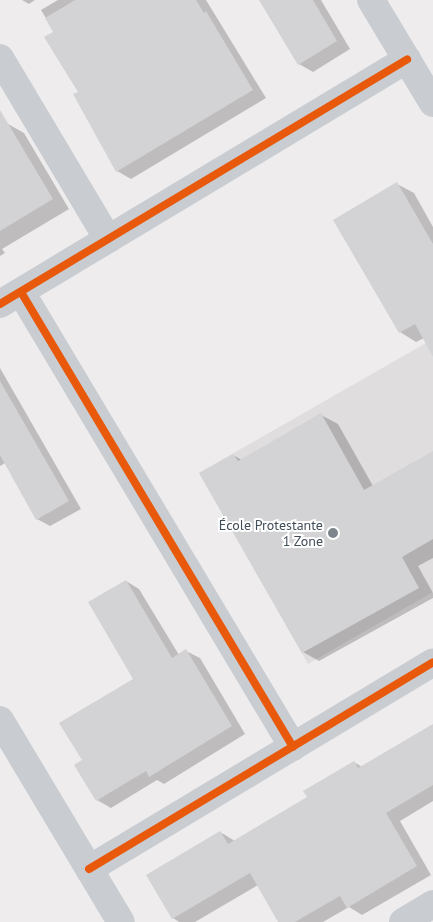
<!DOCTYPE html>
<html>
<head>
<meta charset="utf-8">
<style>
  body { margin:0 }
  #map { position:relative; width:433px; height:922px; overflow:hidden; background:#eeecec; font-family:"PT Sans",sans-serif }
  div>[style] { position:absolute }
  [style*='--x'] { left:calc(var(--x)*1px); top:calc(var(--y)*1px); width:calc(var(--w)*1px); rotate:calc(var(--a)*1deg) }
  .education>* { inset:0; background:#dfddde }
  .shadow>* { inset:0; background:#0003 }
  .building>* { inset:0; background:#d3d3d5 }
  .minor>* { height:28px; margin:-14px; padding:0 14px; transform-origin:14px; border-radius:14px; background:#c9cdd1 }
  .cycleway>* { height:8px; margin:-4px; padding:0 4px; transform-origin:4px; border-radius:4px; background:#e8590c }
  .dots>* { width:14px; height:14px; translate:-50% -50%; box-sizing:border-box; border:2px solid #fff; border-radius:50% }
  span { translate:-50% -50%; white-space:nowrap; text-align:center; line-height:1.15; -webkit-text-stroke:4px #fff; paint-order:stroke }
  .poi-label { font-size:14px; color:#424d5a }
  .right { translate:-100% -50%; text-align:right }
</style>
</head>
<body>
<div id="map">
  <div class="education">
    <i style="clip-path:polygon(433px 339px,433px 592px,308px 664px,199px 473px)"></i>
  </div>
  <div class="shadow">
    <i style="clip-path:polygon(22px 0,35px 0,29px 4px)"></i>
    <i style="clip-path:polygon(58px 0,206px 0,266px 98px,131px 179px,117px 171px,95px 133px,55px 33px,41px 10px)"></i>
    <i style="clip-path:polygon(260px 0,321px 0,350px 49px,313px 72px,299px 64px)"></i>
    <i style="clip-path:polygon(8px 124px,24px 133px,69px 209px,2px 249px,5px 253px,0 256px,0 128px)"></i>
    <i style="clip-path:polygon(397px 184px,414px 193px,433px 227px,433px 354px,424px 338px,416px 342px,400px 332px)"></i>
    <i style="clip-path:polygon(0 368px,81px 509px,50px 526px,37px 519px,5px 463px,0 466px)"></i>
    <i style="clip-path:polygon(321px 415px,338px 424px,373px 486px,433px 453px,433px 558px,418px 566px,433px 593px,433px 598px,319px 661px,303px 652px,233px 455px,242px 460px)"></i>
    <i style="clip-path:polygon(126px 581px,139px 589px,179px 655px,186px 651px,200px 658px,245px 734px,164px 784px,157px 780px,111px 808px,97px 800px,84px 761px,135px 679px)"></i>
    <i style="clip-path:polygon(433px 726px,433px 801px,400px 821px,431px 875px,362px 915px,349px 907px,323px 922px,280px 922px,258px 885px,195px 922px,179px 922px,173px 918px,220px 832px,235px 841px,308px 798px,354px 762px,362px 767px)"></i>
  </div>
  <div class="building">
    <i style="clip-path:polygon(75px 0,196px 0,204px 13px,206px 11px,253px 90px,116px 172px,73px 94px,78px 92px,44px 37px,53px 32px,45px 18px)"></i>
    <i style="clip-path:polygon(259px 0,313px 0,337px 41px,298px 65px)"></i>
    <i style="clip-path:polygon(0 110px,53px 199px,0 231px)"></i>
    <i style="clip-path:polygon(397px 182px,433px 244px,433px 357px,415px 324px,399px 333px,333px 220px)"></i>
    <i style="clip-path:polygon(0 381px,69px 501px,36px 520px,0 455px)"></i>
    <i style="clip-path:polygon(321px 413px,364px 490px,433px 451px,433px 539px,402px 557px,419px 588px,302px 653px,199px 473px,233px 454px,238px 461px)"></i>
    <i style="clip-path:polygon(126px 580px,172px 658px,186px 649px,232px 726px,149px 777px,146px 771px,96px 801px,74px 765px,82px 760px,59px 723px,133px 679px,88px 602px)"></i>
    <i style="clip-path:polygon(433px 724px,433px 785px,386px 813px,417px 866px,347px 908px,340px 896px,295px 922px,278px 922px,250px 873px,172px 919px,146px 875px,220px 831px,228px 844px,307px 797px,303px 791px,354px 761px,358px 768px)"></i>
  </div>
  <div class="minor">
    <i style="--x:371;--y:0;--w:120;--a:59"></i>
    <i style="--x:0;--y:58;--w:211;--a:59.2"></i>
    <i style="--x:21;--y:292;--w:530;--a:59.13"></i>
    <i style="--x:0;--y:304;--w:475;--a:-31"></i>
    <i style="--x:0;--y:720;--w:235;--a:59.1"></i>
    <i style="--x:89;--y:869;--w:401;--a:-31"></i>
    <i style="--x:403;--y:922;--w:35;--a:-31"></i>
  </div>
  <div class="cycleway">
    <i style="--x:21;--y:292;--w:530;--a:59.13"></i>
    <i style="--x:0;--y:304;--w:475;--a:-31"></i>
    <i style="--x:89;--y:869;--w:401;--a:-31"></i>
  </div>
  <div class="dots">
    <i style="left:333px;top:533px;background:#7e858d"></i>
  </div>
  <div class="poi-label">
    <span class="right" style="left:323px;top:533px">École Protestante<br>1 Zone</span>
  </div>
</div>
</body>
</html>
